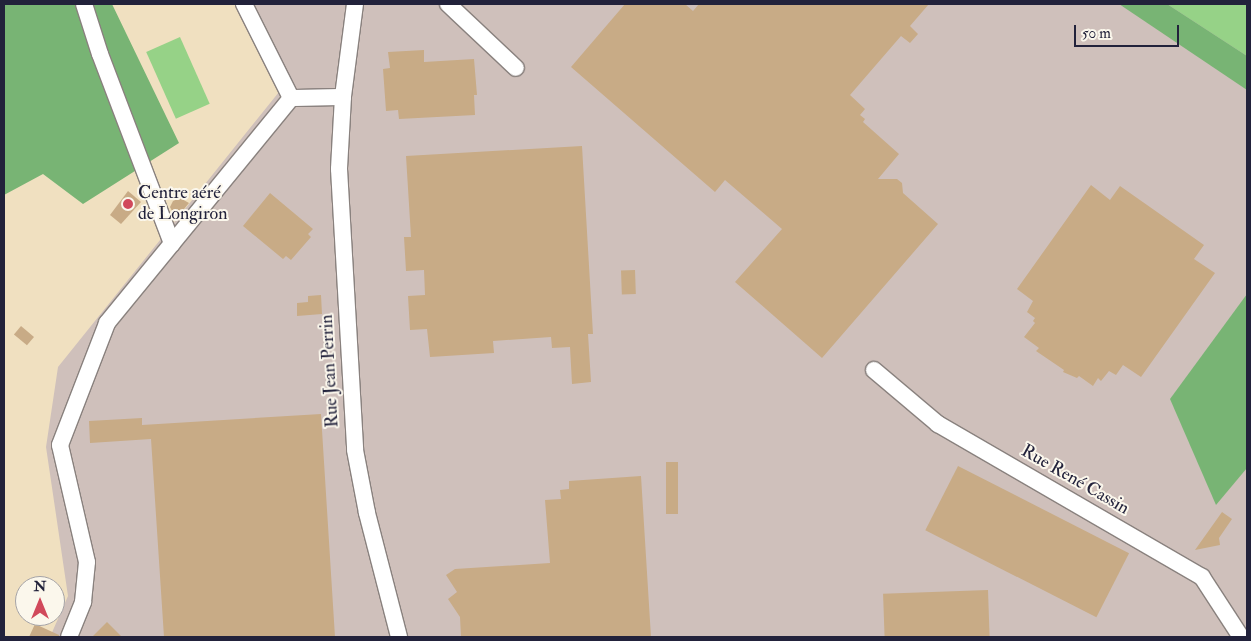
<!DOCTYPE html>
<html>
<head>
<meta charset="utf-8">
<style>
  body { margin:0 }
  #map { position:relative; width:1251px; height:641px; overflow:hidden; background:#f0e0c0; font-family:"IM FELL Double Pica",serif }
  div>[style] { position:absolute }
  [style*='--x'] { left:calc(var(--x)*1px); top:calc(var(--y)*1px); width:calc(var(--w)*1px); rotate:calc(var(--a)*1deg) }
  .industrial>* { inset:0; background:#cfc0bb }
  .green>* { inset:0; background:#96d287; transform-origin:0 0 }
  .forest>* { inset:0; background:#78b474 }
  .building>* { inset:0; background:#c8ab86; transform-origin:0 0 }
  .roads { filter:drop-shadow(1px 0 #89817e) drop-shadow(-1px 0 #89817e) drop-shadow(0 1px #89817e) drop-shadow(0 -1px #89817e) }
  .minor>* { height:16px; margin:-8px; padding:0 8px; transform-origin:8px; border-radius:8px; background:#fff }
  .dots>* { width:14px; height:14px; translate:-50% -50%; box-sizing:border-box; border:2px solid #fbf7ec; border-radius:50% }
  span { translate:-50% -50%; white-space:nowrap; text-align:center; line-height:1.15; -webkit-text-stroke:4px #fbf7ec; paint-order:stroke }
  .poi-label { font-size:18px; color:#22223b }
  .left { translate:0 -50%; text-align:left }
  .street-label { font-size:18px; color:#22223b }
  .frame { position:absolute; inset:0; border:5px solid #22223b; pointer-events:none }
  .north { position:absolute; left:15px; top:576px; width:50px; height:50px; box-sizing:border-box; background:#fbf7ec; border:1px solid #a4a2a5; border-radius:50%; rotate:0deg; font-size:14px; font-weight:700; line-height:20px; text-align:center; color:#22223b }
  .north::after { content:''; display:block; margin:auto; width:18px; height:22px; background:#d1495b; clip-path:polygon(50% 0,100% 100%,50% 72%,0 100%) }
  .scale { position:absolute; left:1074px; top:25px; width:105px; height:22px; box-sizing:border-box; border:2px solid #22223b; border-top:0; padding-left:6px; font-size:15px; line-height:18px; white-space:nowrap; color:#22223b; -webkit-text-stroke:4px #fbf7ec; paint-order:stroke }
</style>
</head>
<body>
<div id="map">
  <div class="industrial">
    <i style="clip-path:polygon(245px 4px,1247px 4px,1247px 637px,50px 637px,68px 596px,46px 447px,58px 367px,283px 87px)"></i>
  </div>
  <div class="green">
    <i style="clip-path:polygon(1167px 4px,1247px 4px,1247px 56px)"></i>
    <i style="left:180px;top:37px;width:73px;height:37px;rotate:66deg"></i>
  </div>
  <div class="forest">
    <i style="clip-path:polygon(4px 4px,112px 4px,179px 143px,83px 204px,43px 174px,4px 195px)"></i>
    <i style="clip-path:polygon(1119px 4px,1167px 4px,1247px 56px,1247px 90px)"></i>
    <i style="clip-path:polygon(1247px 294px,1247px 468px,1216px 505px,1170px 399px)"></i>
  </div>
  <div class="building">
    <i style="clip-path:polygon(625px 4px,685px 4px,693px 11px,699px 4px,929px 4px,910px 26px,918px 34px,910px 43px,901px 36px,850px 95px,865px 109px,860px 115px,865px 119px,863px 122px,899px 154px,878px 179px,897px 179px,902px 183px,903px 193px,938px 224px,822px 358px,735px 282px,782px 229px,725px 180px,715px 192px,571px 67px)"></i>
    <i style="clip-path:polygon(424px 50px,424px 62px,474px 59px,477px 95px,474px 95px,475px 115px,399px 119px,398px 110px,386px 111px,383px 69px,390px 68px,388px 52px)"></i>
    <i style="clip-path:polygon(582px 146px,593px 334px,588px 334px,591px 382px,572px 384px,570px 347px,552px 348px,551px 337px,493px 341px,494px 353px,430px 357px,427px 329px,410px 330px,408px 296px,425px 295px,424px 270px,406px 271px,404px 237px,411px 237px,406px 156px)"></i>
    <i style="clip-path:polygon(1091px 185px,1110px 200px,1120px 186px,1204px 245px,1194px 259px,1215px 273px,1141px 377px,1123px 365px,1116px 375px,1109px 371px,1101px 381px,1098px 378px,1093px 386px,1079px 376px,1077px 378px,1063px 372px,1064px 370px,1036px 351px,1039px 348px,1024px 337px,1035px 323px,1033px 321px,1035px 318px,1027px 312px,1033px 301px,1017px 289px)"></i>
    <i style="clip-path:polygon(128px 191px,141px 202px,121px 224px,110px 215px)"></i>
    <i style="clip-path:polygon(270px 193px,313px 229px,308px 234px,311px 237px,291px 260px,286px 256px,283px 259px,243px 226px)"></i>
    <i style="clip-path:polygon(180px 198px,189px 203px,176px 219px,170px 207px,173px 201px)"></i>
    <i style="left:635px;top:270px;width:24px;height:14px;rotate:88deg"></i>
    <i style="clip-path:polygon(321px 295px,322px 314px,297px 316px,297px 303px,308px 302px,308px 296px)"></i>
    <i style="left:21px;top:326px;width:17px;height:11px;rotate:40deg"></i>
    <i style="clip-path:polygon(321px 414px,335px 637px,164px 637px,151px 439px,90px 443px,89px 421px,142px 418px,142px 425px)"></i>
    <i style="left:666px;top:462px;width:12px;height:52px"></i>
    <i style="left:958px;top:466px;width:192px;height:72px;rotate:27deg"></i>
    <i style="clip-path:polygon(641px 476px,651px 637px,461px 637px,460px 617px,448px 599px,457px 592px,446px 575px,455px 569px,550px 563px,545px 500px,561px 499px,560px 490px,569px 489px,569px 481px)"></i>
    <i style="clip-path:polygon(1222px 512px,1232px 519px,1219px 538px,1220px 545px,1195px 550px)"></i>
    <i style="left:988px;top:590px;width:47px;height:105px;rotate:88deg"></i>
    <i style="clip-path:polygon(107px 622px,122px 637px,92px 637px)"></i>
    <i style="clip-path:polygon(35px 624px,59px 635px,59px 637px,29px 637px)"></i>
  </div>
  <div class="roads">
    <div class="minor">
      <i style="--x:84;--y:4;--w:52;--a:72.3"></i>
      <i style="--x:100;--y:54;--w:203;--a:69.2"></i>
      <i style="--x:244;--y:4;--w:105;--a:63.4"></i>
      <i style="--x:355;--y:4;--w:94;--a:97.4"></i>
      <i style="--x:343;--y:97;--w:72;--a:93.2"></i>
      <i style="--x:339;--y:169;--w:281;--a:86.7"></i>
      <i style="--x:355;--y:450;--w:64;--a:79.2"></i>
      <i style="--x:367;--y:513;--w:128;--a:75.5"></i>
      <i style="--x:448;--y:4;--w:93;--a:43.3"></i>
      <i style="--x:874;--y:370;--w:84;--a:40.2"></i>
      <i style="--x:938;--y:424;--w:305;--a:30.1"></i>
      <i style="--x:1202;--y:577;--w:72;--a:57"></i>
      <i style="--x:69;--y:637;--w:38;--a:-68"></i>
      <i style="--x:83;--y:602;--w:40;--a:-84.3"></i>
      <i style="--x:87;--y:562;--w:120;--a:-103"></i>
      <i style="--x:60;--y:445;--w:131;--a:-68.9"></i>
      <i style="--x:107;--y:323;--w:291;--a:-50.7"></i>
      <i style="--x:291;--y:98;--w:52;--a:-1.1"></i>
    </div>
  </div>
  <div class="dots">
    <i style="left:128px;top:204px;background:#d1495b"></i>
  </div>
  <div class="poi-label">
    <span class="left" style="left:138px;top:204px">Centre aéré<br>de Longiron</span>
  </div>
  <div class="street-label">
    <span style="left:330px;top:371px;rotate:-93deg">Rue Jean Perrin</span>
    <span style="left:1075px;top:480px;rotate:30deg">Rue René Cassin</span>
  </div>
  <div class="frame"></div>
  <div class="north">N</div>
  <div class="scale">50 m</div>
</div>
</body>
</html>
